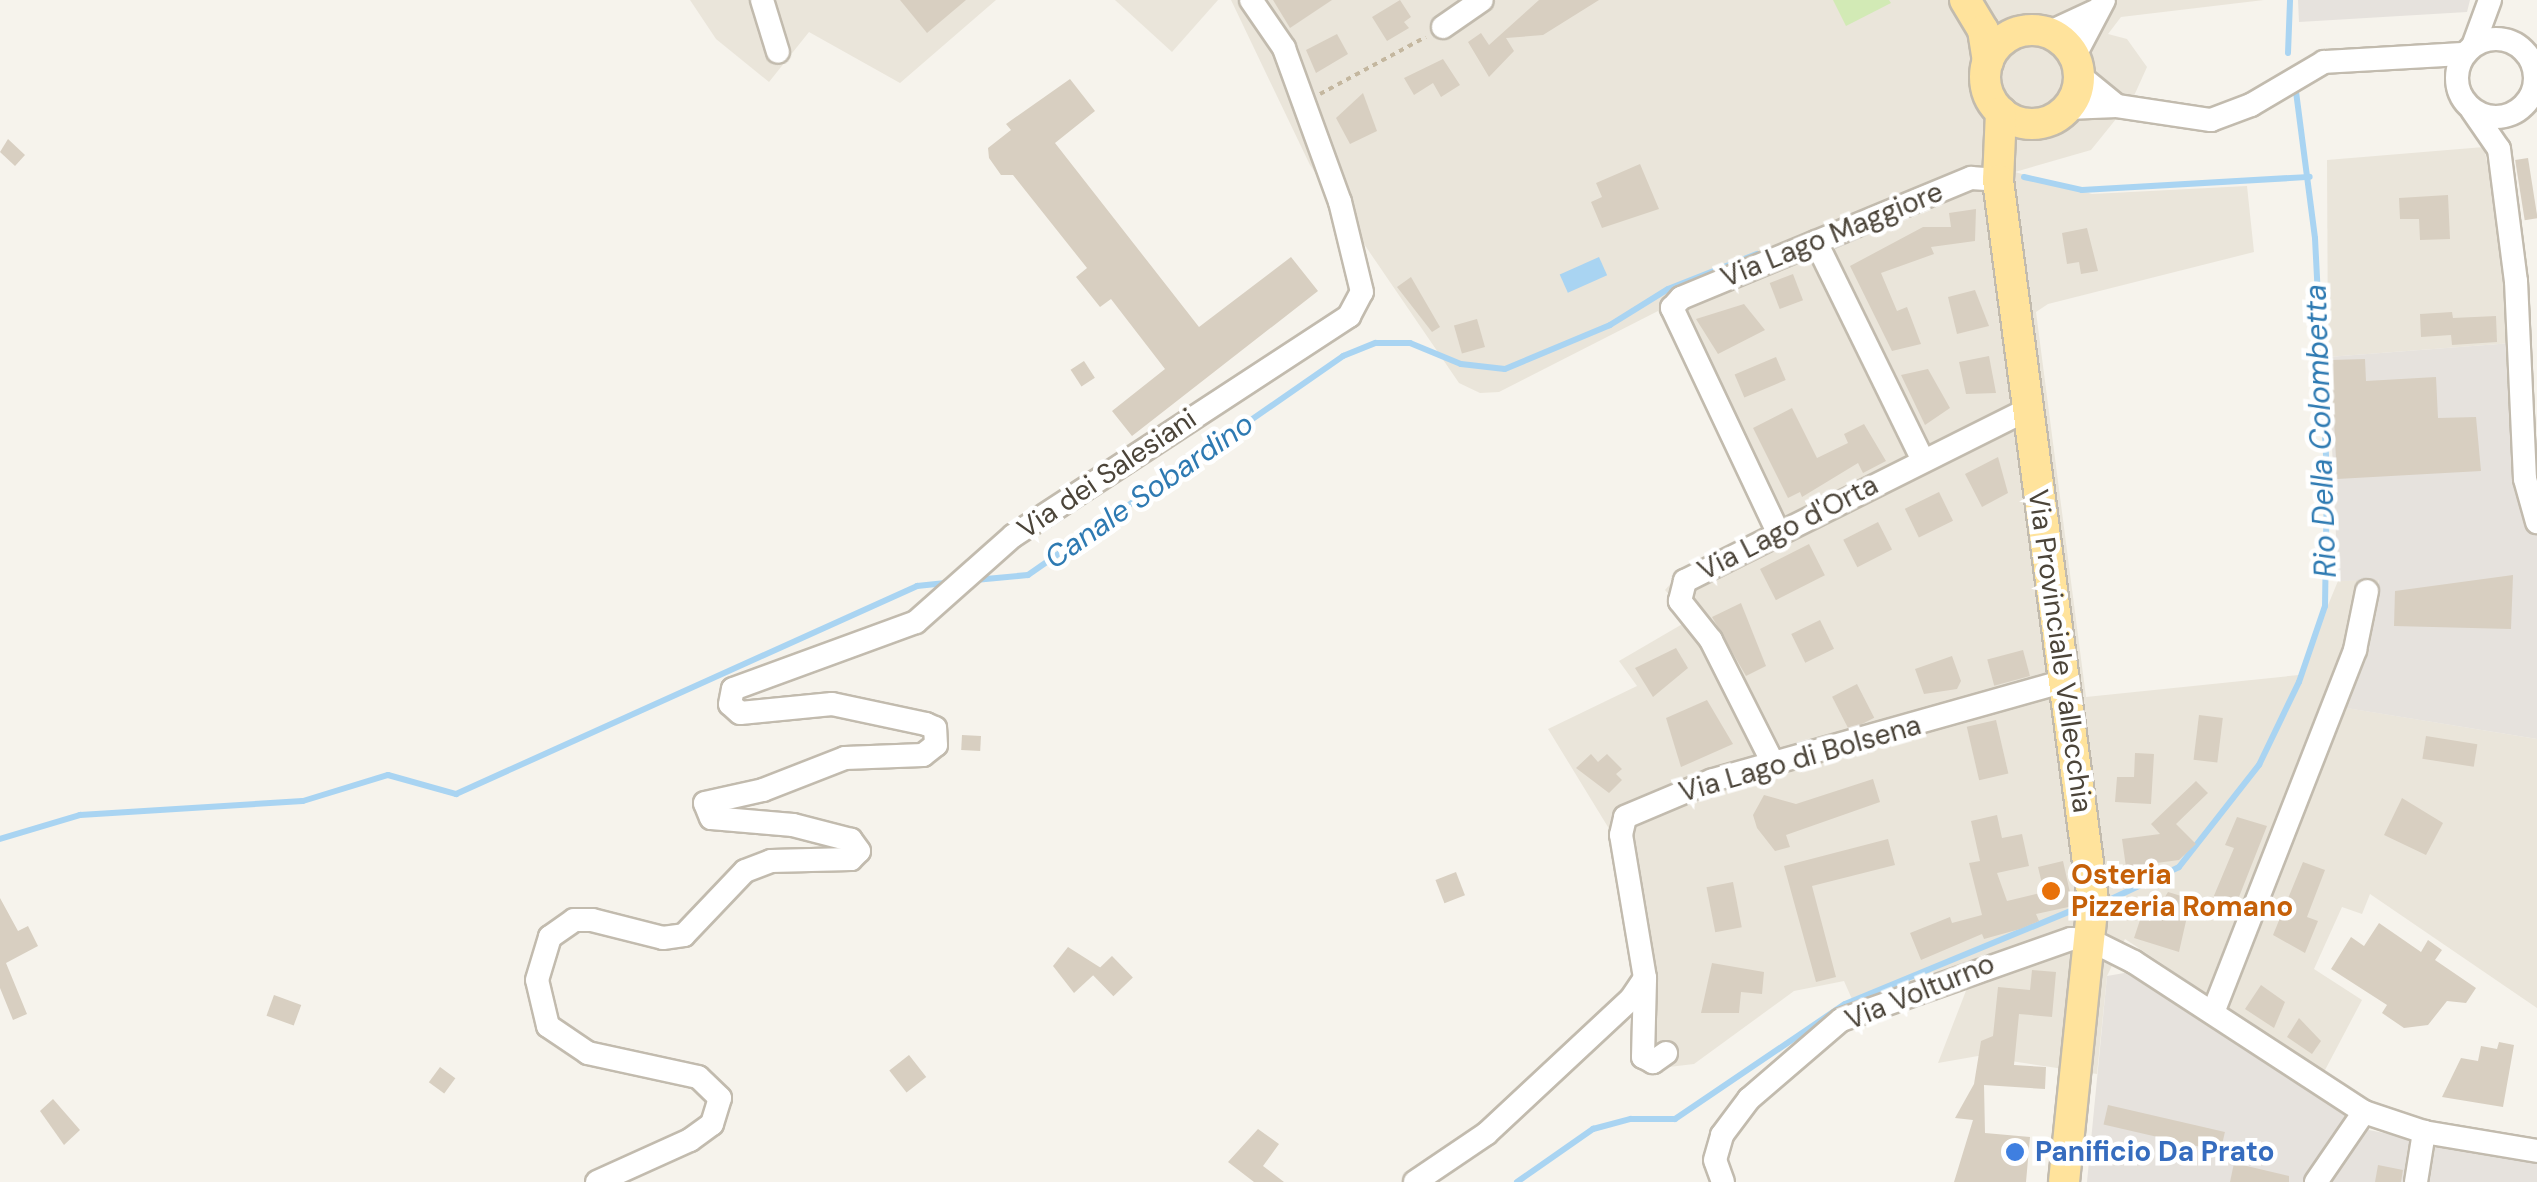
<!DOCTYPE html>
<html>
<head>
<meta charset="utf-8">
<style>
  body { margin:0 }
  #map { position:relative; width:2537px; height:1182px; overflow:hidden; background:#f6f3ec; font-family:"DM Sans",sans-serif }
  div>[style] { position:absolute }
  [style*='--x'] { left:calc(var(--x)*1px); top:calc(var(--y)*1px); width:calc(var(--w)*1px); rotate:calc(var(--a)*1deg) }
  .residential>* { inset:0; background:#eae5da }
  .industrial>* { inset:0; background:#e6e2dd }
  .green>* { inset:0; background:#d2eab5 }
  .water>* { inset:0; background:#a9d4f2; transform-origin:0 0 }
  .stream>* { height:6px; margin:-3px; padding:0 3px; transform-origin:3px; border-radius:3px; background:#a9d4f2 }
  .building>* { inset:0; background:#d8cfc1; transform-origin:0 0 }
  .path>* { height:4px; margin-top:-2px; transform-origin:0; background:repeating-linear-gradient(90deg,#c4b79f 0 5px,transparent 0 10px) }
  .roads { filter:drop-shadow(2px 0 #c2bbae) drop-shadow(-2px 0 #c2bbae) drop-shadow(0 2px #c2bbae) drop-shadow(0 -2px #c2bbae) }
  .minor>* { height:22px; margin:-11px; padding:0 11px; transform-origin:11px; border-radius:11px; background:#fff }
  .minor>.ring { margin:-11px; padding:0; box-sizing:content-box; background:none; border:22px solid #fff; border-radius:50% }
  .major>* { height:30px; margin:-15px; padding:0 15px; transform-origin:15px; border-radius:15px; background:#ffe39c }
  .major>.ring { margin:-15px; padding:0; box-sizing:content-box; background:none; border:30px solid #ffe39c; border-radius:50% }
  .dots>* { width:28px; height:28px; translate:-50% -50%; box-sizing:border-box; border:5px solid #fff; border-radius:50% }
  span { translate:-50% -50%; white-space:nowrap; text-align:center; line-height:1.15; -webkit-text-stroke:9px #fff; paint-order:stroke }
  .street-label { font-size:28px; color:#4b4439 }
  .food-label { font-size:28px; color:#c56008; font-weight:700 }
  .left { translate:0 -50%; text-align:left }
  .shop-label { font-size:28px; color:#366cbe; font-weight:700 }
  .water-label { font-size:30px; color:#2e7ab2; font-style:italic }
</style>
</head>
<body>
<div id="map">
  <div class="residential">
    <i style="clip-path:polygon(690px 0,996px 0,900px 83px,809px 32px,769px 82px,716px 39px)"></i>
    <i style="clip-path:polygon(1115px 0,1218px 0,1172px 52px)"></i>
    <i style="clip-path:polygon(1231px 0,2264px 0,2121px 17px,2108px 34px,2127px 39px,2147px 67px,2133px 98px,2091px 150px,2015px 172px,2092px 194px,2247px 186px,2254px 252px,2048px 304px,2036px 312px,2086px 697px,2299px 675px,2338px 581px,2379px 579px,2369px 651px,2347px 708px,2537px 739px,2537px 1008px,2370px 894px,2362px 914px,2342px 907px,2314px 969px,2362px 1000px,2324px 1072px,2125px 939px,2107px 976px,2097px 1074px,1978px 1056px,1938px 1063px,1969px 983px,1863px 1024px,1844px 981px,1794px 991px,1694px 1064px,1652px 1069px,1619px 845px,1548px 729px,1637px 686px,1619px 661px,1691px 619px,1665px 590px,1684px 569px,1765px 526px,1658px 311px,1499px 392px,1480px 393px,1459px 383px,1310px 165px)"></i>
    <i style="clip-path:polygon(2484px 147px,2507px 264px,2512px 343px,2328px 357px,2327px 160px)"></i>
  </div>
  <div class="industrial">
    <i style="clip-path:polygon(2298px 0,2470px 0,2467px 12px,2299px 22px)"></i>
    <i style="clip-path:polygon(2512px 343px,2528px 514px,2537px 536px,2537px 739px,2346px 708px,2369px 651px,2379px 580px,2338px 581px,2328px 357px)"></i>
    <i style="clip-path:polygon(2130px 972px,2369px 1130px,2537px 1164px,2537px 1182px,2087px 1182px,2107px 976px)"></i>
  </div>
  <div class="green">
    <i style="clip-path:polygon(1833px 0,1889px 0,1891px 3px,1846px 26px)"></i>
  </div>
  <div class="water">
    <i style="left:1599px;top:257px;width:20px;height:43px;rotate:66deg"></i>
  </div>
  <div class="stream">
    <i style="--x:2288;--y:53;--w:53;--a:-87.8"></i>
    <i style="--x:2024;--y:177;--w:59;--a:12.6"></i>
    <i style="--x:2082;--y:190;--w:228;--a:-3.3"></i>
    <i style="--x:975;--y:580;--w:53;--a:-5.4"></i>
    <i style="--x:1028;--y:575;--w:384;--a:-34.8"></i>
    <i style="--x:1343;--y:356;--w:35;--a:-22"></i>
    <i style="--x:1376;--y:343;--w:34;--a:0"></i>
    <i style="--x:1410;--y:343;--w:55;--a:22.4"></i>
    <i style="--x:1461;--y:364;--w:44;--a:6.5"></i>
    <i style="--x:1505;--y:369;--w:114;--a:-22.7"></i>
    <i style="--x:1610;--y:325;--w:68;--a:-31.8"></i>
    <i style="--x:1668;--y:289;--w:96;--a:-21.5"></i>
    <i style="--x:0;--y:839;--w:84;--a:-16.7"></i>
    <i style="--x:80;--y:815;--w:223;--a:-3.6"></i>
    <i style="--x:303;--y:801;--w:89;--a:-17"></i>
    <i style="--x:388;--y:775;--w:71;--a:15.6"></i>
    <i style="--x:456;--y:794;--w:506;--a:-24.28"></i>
    <i style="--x:917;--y:586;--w:31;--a:-6"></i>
    <i style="--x:2109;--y:900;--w:77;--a:-25.2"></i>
    <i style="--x:2179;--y:867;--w:130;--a:-51.9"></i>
    <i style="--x:2259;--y:765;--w:92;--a:-64.3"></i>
    <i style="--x:2299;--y:682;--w:80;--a:-71.1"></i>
    <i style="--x:2325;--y:606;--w:131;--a:-89.1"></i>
    <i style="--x:2327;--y:475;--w:237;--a:-92.9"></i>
    <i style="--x:2315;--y:238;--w:148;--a:-97.4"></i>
    <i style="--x:1517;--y:1182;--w:93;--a:-34.9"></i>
    <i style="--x:1593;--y:1129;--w:39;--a:-15"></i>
    <i style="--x:1631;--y:1119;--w:44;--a:0"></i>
    <i style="--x:1675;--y:1119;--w:205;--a:-34.1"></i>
    <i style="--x:1845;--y:1004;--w:249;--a:-22.4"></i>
  </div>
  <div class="building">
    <i style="clip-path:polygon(900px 0,966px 0,927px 33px)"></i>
    <i style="clip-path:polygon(1273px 0,1332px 0,1290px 28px)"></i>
    <i style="clip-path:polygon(1400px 0,1411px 17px,1404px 22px,1409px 28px,1387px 41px,1372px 17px)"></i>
    <i style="clip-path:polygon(1539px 0,1599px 0,1543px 35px,1506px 38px,1514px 51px,1489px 77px,1468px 42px,1481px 33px,1489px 45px)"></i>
    <i style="clip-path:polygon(1337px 34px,1348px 54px,1316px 73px,1306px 50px)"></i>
    <i style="clip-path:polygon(1443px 59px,1460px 85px,1441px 97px,1433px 83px,1414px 95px,1404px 78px)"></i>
    <i style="clip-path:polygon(1070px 79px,1095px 111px,1055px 143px,1199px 327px,1291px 257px,1318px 291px,1132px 436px,1112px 411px,1165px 369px,1111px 299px,1100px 307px,1076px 277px,1087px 268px,1013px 175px,1001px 175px,989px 158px,988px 148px,1011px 130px,1006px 124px)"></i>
    <i style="clip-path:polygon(1363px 93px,1377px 131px,1350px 144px,1336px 118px)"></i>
    <i style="clip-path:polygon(8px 139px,25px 155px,15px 166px,0 152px)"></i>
    <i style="left:2528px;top:158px;width:61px;height:13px;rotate:81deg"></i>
    <i style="clip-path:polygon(1640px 164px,1659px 209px,1602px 228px,1591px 202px,1602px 197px,1596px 183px)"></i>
    <i style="clip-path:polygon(2448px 195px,2450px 239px,2420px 240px,2419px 219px,2400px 219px,2399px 198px)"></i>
    <i style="clip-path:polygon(1976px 209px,1975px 241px,1931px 247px,1934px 254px,1881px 273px,1897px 311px,1907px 307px,1921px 344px,1892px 351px,1850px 266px,1923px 227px,1951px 227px,1949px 213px)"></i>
    <i style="clip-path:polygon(2087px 228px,2098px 271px,2081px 274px,2079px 262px,2067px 264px,2062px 233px)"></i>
    <i style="left:1793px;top:274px;width:28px;height:25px;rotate:69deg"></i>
    <i style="clip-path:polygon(1411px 277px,1440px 327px,1432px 332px,1397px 287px)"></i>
    <i style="clip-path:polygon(1975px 290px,1989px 326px,1957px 334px,1948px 297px)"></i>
    <i style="clip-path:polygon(1744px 304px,1765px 330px,1718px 354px,1696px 319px)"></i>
    <i style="clip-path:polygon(2452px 312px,2453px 318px,2496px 316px,2497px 342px,2452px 345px,2451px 335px,2421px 337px,2420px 314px)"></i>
    <i style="left:1477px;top:319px;width:29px;height:24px;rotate:74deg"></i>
    <i style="clip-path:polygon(1989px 356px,1996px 393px,1966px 394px,1959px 362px)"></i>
    <i style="left:1776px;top:357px;width:25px;height:45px;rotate:67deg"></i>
    <i style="clip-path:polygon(2365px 359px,2366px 381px,2436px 377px,2438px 418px,2476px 417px,2481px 471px,2337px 479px,2331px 360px)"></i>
    <i style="left:1084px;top:361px;width:20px;height:16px;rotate:57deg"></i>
    <i style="clip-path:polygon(1928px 369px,1950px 408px,1925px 425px,1901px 375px)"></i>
    <i style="clip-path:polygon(1792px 408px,1817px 458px,1848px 443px,1844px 434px,1864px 424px,1886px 461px,1863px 473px,1858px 463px,1802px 497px,1800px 492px,1788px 498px,1753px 428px)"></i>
    <i style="clip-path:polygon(1998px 457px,2008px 493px,1982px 507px,1965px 474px)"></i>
    <i style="left:1939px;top:492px;width:32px;height:38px;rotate:64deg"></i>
    <i style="left:1878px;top:522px;width:31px;height:39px;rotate:63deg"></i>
    <i style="left:1809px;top:544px;width:35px;height:55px;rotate:63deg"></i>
    <i style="clip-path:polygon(2513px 575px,2511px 629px,2394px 626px,2395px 591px)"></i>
    <i style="clip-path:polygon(1741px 603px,1766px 666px,1746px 676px,1712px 617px)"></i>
    <i style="left:1820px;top:620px;width:32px;height:32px;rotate:64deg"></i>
    <i style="clip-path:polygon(1676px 648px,1688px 668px,1653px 697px,1635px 668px)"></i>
    <i style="left:2023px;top:650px;width:27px;height:37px;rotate:75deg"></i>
    <i style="clip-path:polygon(1952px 656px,1961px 681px,1957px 689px,1924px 694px,1915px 669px)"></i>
    <i style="left:1857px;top:684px;width:38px;height:28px;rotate:63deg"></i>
    <i style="clip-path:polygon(1707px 700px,1733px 744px,1681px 767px,1666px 718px)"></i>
    <i style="left:2199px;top:715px;width:24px;height:45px;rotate:7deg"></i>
    <i style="left:1996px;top:720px;width:55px;height:30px;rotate:77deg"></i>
    <i style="left:962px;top:735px;width:19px;height:15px;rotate:3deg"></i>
    <i style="left:2426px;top:736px;width:52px;height:23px;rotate:9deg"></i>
    <i style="clip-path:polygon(2135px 753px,2154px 754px,2151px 804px,2115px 802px,2117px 777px,2134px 777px)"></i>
    <i style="clip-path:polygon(1591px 754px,1598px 762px,1607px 754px,1622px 769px,1616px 774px,1622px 780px,1609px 793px,1576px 768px)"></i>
    <i style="clip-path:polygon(1873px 779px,1880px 802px,1786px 835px,1790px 847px,1775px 851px,1757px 828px,1753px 815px,1764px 795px,1796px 804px)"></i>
    <i style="clip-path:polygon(2196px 781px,2208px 793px,2176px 824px,2196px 844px,2179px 860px,2126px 867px,2122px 839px,2160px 834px,2151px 824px)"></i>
    <i style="clip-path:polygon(2402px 798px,2443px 823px,2426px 855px,2384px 835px)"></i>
    <i style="clip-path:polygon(1997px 815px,2002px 838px,2022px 834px,2029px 866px,1997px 873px,2007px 901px,2044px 892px,2038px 867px,2063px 861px,2073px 906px,2036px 914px,2039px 921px,2020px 929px,1984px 939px,1982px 934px,1921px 960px,1910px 933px,1950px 917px,1952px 923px,1982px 915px,1969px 863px,1980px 861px,1971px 821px)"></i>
    <i style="clip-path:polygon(2237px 817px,2267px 826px,2235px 907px,2213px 898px,2234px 848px,2225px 845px)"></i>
    <i style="clip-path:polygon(1888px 839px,1895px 865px,1812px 886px,1836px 977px,1816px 982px,1784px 866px)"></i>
    <i style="clip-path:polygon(2303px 862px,2325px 870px,2307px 917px,2318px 921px,2305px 953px,2273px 935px)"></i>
    <i style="left:1456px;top:872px;width:25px;height:22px;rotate:69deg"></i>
    <i style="left:1733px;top:882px;width:46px;height:27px;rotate:79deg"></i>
    <i style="clip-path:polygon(2168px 892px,2191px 899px,2179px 952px,2134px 938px,2143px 911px,2154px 915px)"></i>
    <i style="clip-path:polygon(0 898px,18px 931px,28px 926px,38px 946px,6px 963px,27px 1014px,13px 1020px,0 988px)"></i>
    <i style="clip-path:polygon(2379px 923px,2421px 952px,2428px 940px,2442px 950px,2435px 960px,2476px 988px,2466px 1003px,2447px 1001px,2428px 1025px,2404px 1028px,2382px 1013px,2387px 1005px,2331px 969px,2351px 937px,2364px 946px)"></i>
    <i style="clip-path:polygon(1068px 947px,1101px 968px,1074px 993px,1053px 966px)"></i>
    <i style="left:1112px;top:956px;width:30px;height:27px;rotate:46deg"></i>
    <i style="clip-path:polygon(1712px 963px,1764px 972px,1762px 994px,1741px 992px,1739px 1013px,1701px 1013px)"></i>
    <i style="clip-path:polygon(2032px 970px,2056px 972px,2052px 1017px,2019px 1014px,2014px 1065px,2046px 1067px,2045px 1089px,1984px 1085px,1985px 1133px,2030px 1137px,2026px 1182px,1954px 1182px,1973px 1120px,1955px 1118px,1974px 1084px,1981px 1041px,1993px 1036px,1998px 987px,2030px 990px)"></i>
    <i style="clip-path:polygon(2261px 985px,2285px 1002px,2274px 1028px,2245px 1009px)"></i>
    <i style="left:274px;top:995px;width:29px;height:22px;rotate:20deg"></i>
    <i style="clip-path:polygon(2299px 1018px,2321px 1041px,2312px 1054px,2287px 1037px)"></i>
    <i style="clip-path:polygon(2499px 1042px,2514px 1045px,2503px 1107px,2442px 1097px,2461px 1058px,2478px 1061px,2481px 1046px,2497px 1049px)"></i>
    <i style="left:909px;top:1055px;width:28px;height:25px;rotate:52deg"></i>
    <i style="left:440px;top:1067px;width:19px;height:19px;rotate:36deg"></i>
    <i style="clip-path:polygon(53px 1099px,80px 1130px,64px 1145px,40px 1111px)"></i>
    <i style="left:2108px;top:1105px;width:120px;height:20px;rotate:13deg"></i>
    <i style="clip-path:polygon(1258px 1129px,1279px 1144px,1263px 1166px,1284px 1182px,1254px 1182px,1228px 1162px)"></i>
    <i style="clip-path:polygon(2234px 1163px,2289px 1176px,2289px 1182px,2230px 1182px)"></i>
    <i style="clip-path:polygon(2378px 1165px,2403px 1170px,2401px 1182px,2375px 1182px)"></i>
  </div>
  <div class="path">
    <i style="--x:1320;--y:94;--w:120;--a:-28.3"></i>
  </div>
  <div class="roads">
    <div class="minor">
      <i style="--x:762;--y:0;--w:54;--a:72.9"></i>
      <i style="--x:1443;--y:27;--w:47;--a:-34.7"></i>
      <i style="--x:2048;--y:33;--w:50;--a:-25"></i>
      <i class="ring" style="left:2457px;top:39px;width:56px;height:56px"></i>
      <i style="--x:2473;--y:46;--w:49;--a:-69.7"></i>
      <i style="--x:2074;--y:57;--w:64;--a:-62.2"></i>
      <i style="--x:2079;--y:75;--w:49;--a:39.2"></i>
      <i style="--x:2067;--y:108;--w:50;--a:-2.3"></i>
      <i style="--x:2117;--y:106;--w:95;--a:8.5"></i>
      <i style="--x:2211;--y:120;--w:43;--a:-20.6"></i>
      <i style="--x:2251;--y:105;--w:85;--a:-30.5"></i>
      <i style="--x:2324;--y:62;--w:140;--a:-3.3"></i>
      <i style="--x:2472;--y:110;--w:47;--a:55.3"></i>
      <i style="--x:2499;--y:149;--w:133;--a:82.7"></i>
      <i style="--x:2516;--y:281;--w:198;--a:87.4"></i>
      <i style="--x:2525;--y:479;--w:45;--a:74.4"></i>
      <i style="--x:1816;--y:242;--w:243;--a:63.9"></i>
      <i style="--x:1777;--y:530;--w:246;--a:-115.3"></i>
      <i style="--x:1672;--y:308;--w:13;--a:-48"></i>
      <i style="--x:1681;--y:298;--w:314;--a:-22.5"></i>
      <i style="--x:1971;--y:178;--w:27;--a:4"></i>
      <i style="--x:1773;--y:763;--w:138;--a:-116.8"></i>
      <i style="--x:1711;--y:640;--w:50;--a:-128.5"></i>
      <i style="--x:1680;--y:601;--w:21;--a:-76"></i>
      <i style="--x:1685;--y:581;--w:382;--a:-26.6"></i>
      <i style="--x:2214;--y:1010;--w:387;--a:-68.6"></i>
      <i style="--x:2355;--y:650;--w:60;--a:-78.5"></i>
      <i style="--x:1666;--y:1053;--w:16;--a:145"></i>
      <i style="--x:1653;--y:1062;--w:11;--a:-153"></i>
      <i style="--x:1643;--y:1057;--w:79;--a:-88.5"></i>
      <i style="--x:1645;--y:978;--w:145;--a:-99.5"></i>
      <i style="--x:1621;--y:835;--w:18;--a:-77"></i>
      <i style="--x:1625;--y:817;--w:95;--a:-22.8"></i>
      <i style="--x:1713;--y:780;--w:367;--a:-15.7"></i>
      <i style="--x:597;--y:1182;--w:102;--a:-24.3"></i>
      <i style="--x:690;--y:1140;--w:27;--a:-36"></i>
      <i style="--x:712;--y:1124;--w:27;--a:-73"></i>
      <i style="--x:720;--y:1098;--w:30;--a:-136"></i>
      <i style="--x:698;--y:1077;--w:113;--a:-167.7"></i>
      <i style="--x:588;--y:1053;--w:48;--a:-146"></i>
      <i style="--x:548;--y:1026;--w:47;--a:-103.4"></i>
      <i style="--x:537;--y:980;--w:45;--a:-73.2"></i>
      <i style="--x:550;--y:937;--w:29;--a:-35"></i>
      <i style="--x:574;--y:920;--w:18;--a:0"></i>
      <i style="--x:592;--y:920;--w:73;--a:14.2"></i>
      <i style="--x:663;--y:938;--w:21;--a:-8"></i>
      <i style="--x:684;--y:935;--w:88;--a:-46.4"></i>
      <i style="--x:745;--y:871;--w:28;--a:-21"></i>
      <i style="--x:771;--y:861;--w:80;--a:-1.4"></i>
      <i style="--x:851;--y:859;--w:11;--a:-45"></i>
      <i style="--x:859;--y:851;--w:14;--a:-126"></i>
      <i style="--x:851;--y:840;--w:60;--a:-165.5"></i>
      <i style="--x:793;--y:825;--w:82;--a:-175.1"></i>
      <i style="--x:711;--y:818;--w:16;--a:-112"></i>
      <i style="--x:705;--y:803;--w:59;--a:-12.6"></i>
      <i style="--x:763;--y:790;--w:88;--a:-21.3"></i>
      <i style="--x:845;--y:758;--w:78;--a:-2.2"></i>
      <i style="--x:923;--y:755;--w:16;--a:-38"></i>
      <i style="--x:936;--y:745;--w:17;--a:-93"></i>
      <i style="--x:935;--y:728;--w:10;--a:-156"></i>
      <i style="--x:926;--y:724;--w:96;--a:-168"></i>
      <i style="--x:832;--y:704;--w:92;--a:174.4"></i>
      <i style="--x:740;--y:713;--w:13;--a:-138"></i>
      <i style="--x:730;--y:704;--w:15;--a:-79"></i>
      <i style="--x:733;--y:689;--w:195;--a:-20.1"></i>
      <i style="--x:916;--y:622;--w:130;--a:-41.6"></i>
      <i style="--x:1013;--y:536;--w:402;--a:-33.2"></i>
      <i style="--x:1349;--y:316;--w:27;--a:-62"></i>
      <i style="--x:1362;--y:292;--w:93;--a:-103.7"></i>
      <i style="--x:1340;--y:202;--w:164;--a:-110"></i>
      <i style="--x:1284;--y:48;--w:58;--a:-124.5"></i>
      <i style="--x:1415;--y:1182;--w:86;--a:-34.1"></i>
      <i style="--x:1486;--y:1134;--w:198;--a:-43"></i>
      <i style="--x:1631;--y:999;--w:25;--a:-56"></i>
      <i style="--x:1723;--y:1182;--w:23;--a:-110"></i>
      <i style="--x:1715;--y:1160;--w:26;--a:-74"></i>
      <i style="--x:1722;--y:1135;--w:45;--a:-53.1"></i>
      <i style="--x:1749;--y:1099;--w:121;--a:-40.7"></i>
      <i style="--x:1841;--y:1020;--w:244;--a:-19.4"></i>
      <i style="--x:2071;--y:939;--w:19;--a:3"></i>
      <i style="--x:2090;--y:940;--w:49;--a:26.6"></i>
      <i style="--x:2134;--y:962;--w:275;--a:33.1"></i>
      <i style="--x:2364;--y:1112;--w:63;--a:18.4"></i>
      <i style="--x:2424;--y:1132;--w:115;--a:9.5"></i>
      <i style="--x:2316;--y:1182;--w:85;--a:-55.6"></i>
      <i style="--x:2416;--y:1182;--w:51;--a:-80.9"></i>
    </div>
    <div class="major">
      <i style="--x:1965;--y:0;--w:35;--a:59"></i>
      <i style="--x:1983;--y:30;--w:32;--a:81"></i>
      <i class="ring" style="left:1985px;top:30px;width:64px;height:64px"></i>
      <i style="--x:2001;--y:112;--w:68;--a:92.5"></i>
      <i style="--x:1998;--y:180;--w:727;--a:82.49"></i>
      <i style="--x:2093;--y:901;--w:282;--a:95.9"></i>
    </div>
  </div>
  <div class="dots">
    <i style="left:2051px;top:891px;background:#e8710a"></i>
    <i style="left:2015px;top:1152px;background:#3f7fe0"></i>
  </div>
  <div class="street-label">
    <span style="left:1832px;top:235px;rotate:-22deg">Via Lago Maggiore</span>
    <span style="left:1107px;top:474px;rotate:-34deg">Via dei Salesiani</span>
    <span style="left:1788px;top:528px;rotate:-27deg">Via Lago d'Orta</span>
    <span style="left:2060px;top:651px;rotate:82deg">Via Provinciale Vallecchia</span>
    <span style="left:1800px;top:759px;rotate:-16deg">Via Lago di Bolsena</span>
    <span style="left:1920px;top:992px;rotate:-22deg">Via Volturno</span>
  </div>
  <div class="food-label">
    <span class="left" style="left:2071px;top:891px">Osteria<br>Pizzeria Romano</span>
  </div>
  <div class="shop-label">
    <span class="left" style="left:2035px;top:1152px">Panificio Da Prato</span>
  </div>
  <div class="water-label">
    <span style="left:2321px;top:431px;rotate:-92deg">Rio Della Colombetta</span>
    <span style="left:1149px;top:491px;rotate:-35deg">Canale Sobardino</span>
  </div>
</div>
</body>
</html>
